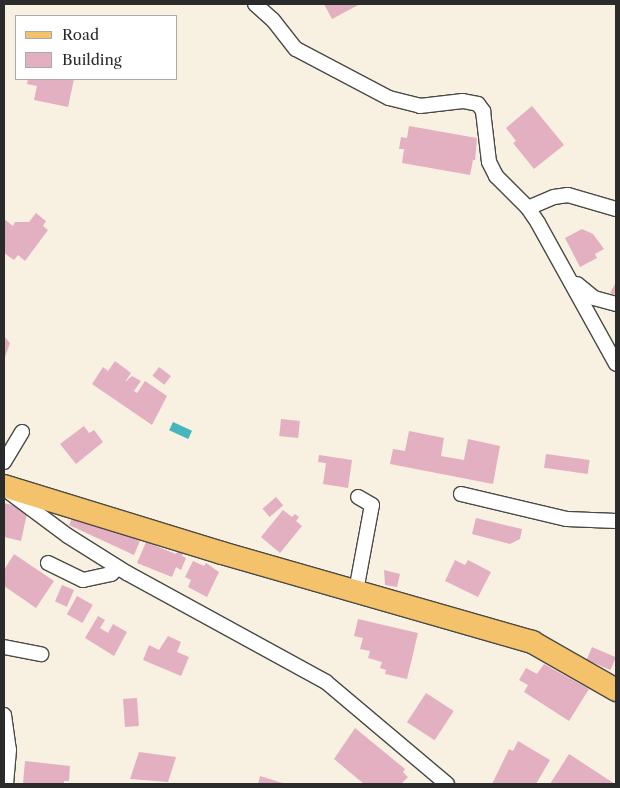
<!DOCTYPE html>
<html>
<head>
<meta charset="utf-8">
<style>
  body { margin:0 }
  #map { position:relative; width:620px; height:788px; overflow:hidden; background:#f8f0e1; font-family:"Libre Caslon Text",serif }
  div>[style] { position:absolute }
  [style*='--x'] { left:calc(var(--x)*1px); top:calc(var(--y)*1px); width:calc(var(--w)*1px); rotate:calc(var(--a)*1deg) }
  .water>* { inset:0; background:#46b5bc; transform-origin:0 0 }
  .building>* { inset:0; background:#e3b0c2; transform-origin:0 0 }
  .roads { filter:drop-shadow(1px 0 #4a4946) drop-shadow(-1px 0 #4a4946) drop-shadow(0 1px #4a4946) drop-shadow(0 -1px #4a4946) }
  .street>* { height:14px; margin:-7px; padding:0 7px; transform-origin:7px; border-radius:7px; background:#fff }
  .primary>* { height:22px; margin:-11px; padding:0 11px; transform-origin:11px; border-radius:11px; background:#f3c26a }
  span { translate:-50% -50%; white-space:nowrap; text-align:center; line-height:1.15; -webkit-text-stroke:4px #fff; paint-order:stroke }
  .frame { position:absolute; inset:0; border:5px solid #2b2b2b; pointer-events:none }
  .legend { position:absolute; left:15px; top:15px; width:162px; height:65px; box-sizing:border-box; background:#fff; border:1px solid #aaa; margin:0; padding:6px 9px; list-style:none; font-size:15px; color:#2b2b2b }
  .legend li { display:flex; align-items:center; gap:10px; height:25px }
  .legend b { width:25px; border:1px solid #aaa }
</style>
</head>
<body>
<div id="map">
  <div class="water">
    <i style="left:173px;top:422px;width:21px;height:9px;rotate:25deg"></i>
  </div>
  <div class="building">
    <i style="clip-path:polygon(324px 4px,360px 4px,332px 19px)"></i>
    <i style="clip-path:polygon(28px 79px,74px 79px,68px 107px,34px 100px,37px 86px,27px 84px)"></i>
    <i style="clip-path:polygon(532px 106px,564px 145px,534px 169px,513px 143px,516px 141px,506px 128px)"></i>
    <i style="clip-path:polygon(409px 126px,477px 138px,475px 160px,473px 160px,470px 175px,402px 163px,404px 149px,399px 149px,401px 137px,407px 138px)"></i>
    <i style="clip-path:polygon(36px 213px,46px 221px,43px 226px,48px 230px,25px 261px,18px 255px,14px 260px,4px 253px,4px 219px,13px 226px,15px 222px,29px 222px)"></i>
    <i style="clip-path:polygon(582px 229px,593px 234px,604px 249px,595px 254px,597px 258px,580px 267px,565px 238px)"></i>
    <i style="clip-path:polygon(616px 282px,616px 295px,610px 293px)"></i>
    <i style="clip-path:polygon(4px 336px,10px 343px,4px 360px)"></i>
    <i style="clip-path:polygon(115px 361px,131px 373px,125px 382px,132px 376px,141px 381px,134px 391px,137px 393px,145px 381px,167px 396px,152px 425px,92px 384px,103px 367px,108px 371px)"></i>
    <i style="left:159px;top:367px;width:15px;height:11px;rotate:37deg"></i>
    <i style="left:281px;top:419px;width:19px;height:17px;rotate:6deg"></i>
    <i style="clip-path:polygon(84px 426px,89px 433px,94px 430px,103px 442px,76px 464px,60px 444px)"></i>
    <i style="clip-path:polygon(409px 431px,444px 438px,441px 456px,464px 460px,468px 439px,500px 446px,493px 484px,390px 464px,393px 449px,405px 451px)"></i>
    <i style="left:546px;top:454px;width:44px;height:14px;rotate:8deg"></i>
    <i style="clip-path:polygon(319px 455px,352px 460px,348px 488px,323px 484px,326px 463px,318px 462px)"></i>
    <i style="left:276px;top:497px;width:11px;height:18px;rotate:49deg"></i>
    <i style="clip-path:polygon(4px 503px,28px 509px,21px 541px,4px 537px)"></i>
    <i style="clip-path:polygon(283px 510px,292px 517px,295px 514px,299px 517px,296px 521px,302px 526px,280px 553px,261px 537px)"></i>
    <i style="clip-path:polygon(74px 514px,140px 541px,134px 555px,69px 525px)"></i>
    <i style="clip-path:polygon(476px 518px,522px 529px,520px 539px,510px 544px,472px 534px)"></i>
    <i style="clip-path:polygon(146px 542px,176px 554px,179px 548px,184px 550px,182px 556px,186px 558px,181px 570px,176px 567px,172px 577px,137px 563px)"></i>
    <i style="clip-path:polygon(14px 554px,54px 581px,36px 608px,4px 586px,4px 570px)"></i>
    <i style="clip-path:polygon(455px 560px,465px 565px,468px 560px,491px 572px,478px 597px,445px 581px)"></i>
    <i style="clip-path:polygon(193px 561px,204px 566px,206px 563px,219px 572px,207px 597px,188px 587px,191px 580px,185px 577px)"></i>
    <i style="clip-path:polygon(384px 570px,400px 574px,397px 587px,385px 585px)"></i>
    <i style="left:62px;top:585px;width:13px;height:18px;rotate:23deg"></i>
    <i style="left:77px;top:596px;width:18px;height:21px;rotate:29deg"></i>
    <i style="clip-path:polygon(98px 616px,105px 620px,100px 628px,108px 633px,113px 624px,127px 632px,114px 656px,85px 638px)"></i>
    <i style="clip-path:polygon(358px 619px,418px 633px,407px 679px,385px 674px,386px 670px,380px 668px,382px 662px,368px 658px,370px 651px,360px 649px,363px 638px,354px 636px)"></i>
    <i style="clip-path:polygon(168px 636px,181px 642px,177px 652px,189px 657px,181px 676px,143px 660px,149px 645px,159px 650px)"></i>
    <i style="left:592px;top:647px;width:26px;height:14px;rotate:23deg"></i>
    <i style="clip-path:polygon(544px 664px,589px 689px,569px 721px,524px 692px,528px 685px,519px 680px,526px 668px,537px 674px)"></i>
    <i style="left:426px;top:693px;width:33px;height:35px;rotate:33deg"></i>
    <i style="left:137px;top:698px;width:28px;height:14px;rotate:86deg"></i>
    <i style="clip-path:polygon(355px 728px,405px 769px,403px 772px,408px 777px,401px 784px,364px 784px,334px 759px)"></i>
    <i style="clip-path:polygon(518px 741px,550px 760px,536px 784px,492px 784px,509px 749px,513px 751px)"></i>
    <i style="clip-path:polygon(139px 752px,176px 757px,168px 782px,130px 779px)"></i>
    <i style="clip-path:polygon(569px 754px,615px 784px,550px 784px)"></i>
    <i style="clip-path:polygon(25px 761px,70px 766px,69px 781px,64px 781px,64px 784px,23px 784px)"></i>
    <i style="clip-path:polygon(260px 776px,286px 784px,258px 784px)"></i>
  </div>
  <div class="roads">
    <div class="street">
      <i style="--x:255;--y:4;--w:24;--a:42"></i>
      <i style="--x:273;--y:20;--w:37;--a:52"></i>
      <i style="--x:296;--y:49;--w:105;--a:27.8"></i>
      <i style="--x:389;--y:98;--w:32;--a:14"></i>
      <i style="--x:420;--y:106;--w:43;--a:-6.6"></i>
      <i style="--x:463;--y:101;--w:15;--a:11"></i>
      <i style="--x:478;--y:104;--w:9;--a:54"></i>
      <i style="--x:483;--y:111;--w:51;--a:83.3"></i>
      <i style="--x:489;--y:162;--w:16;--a:63"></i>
      <i style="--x:496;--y:176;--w:45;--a:45"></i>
      <i style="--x:528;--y:208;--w:18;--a:56"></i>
      <i style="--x:538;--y:223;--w:161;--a:61"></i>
      <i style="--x:528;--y:208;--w:28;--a:-23"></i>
      <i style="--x:554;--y:197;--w:14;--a:-8"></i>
      <i style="--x:568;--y:195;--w:50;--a:16.3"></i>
      <i style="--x:577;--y:284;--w:22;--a:39"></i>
      <i style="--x:594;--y:298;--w:23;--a:15"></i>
      <i style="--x:4;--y:462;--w:35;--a:-59"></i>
      <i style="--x:10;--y:493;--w:72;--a:36.6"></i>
      <i style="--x:68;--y:536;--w:70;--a:32.1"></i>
      <i style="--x:127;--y:573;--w:227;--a:28.7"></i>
      <i style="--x:326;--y:682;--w:158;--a:40.1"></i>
      <i style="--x:461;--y:494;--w:109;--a:13.3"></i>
      <i style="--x:567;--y:519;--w:49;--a:2.3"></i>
      <i style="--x:48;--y:563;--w:39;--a:26"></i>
      <i style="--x:83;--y:580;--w:29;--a:-12"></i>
      <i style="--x:111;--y:574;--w:9;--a:-41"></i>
      <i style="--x:356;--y:591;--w:87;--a:-79.5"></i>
      <i style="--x:372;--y:505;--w:16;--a:-150"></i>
      <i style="--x:4;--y:647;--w:38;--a:11"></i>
      <i style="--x:4;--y:715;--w:35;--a:82"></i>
      <i style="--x:9;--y:750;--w:34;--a:95"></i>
    </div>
    <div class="primary">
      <i style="--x:4;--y:486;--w:228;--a:17.1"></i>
      <i style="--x:222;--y:553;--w:323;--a:16"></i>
      <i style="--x:532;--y:642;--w:97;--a:29.7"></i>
    </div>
  </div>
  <div class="frame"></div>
  <ul class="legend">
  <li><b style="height:6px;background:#f3c26a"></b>Road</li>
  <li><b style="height:14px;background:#e3b0c2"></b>Building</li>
  </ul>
</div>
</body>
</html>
